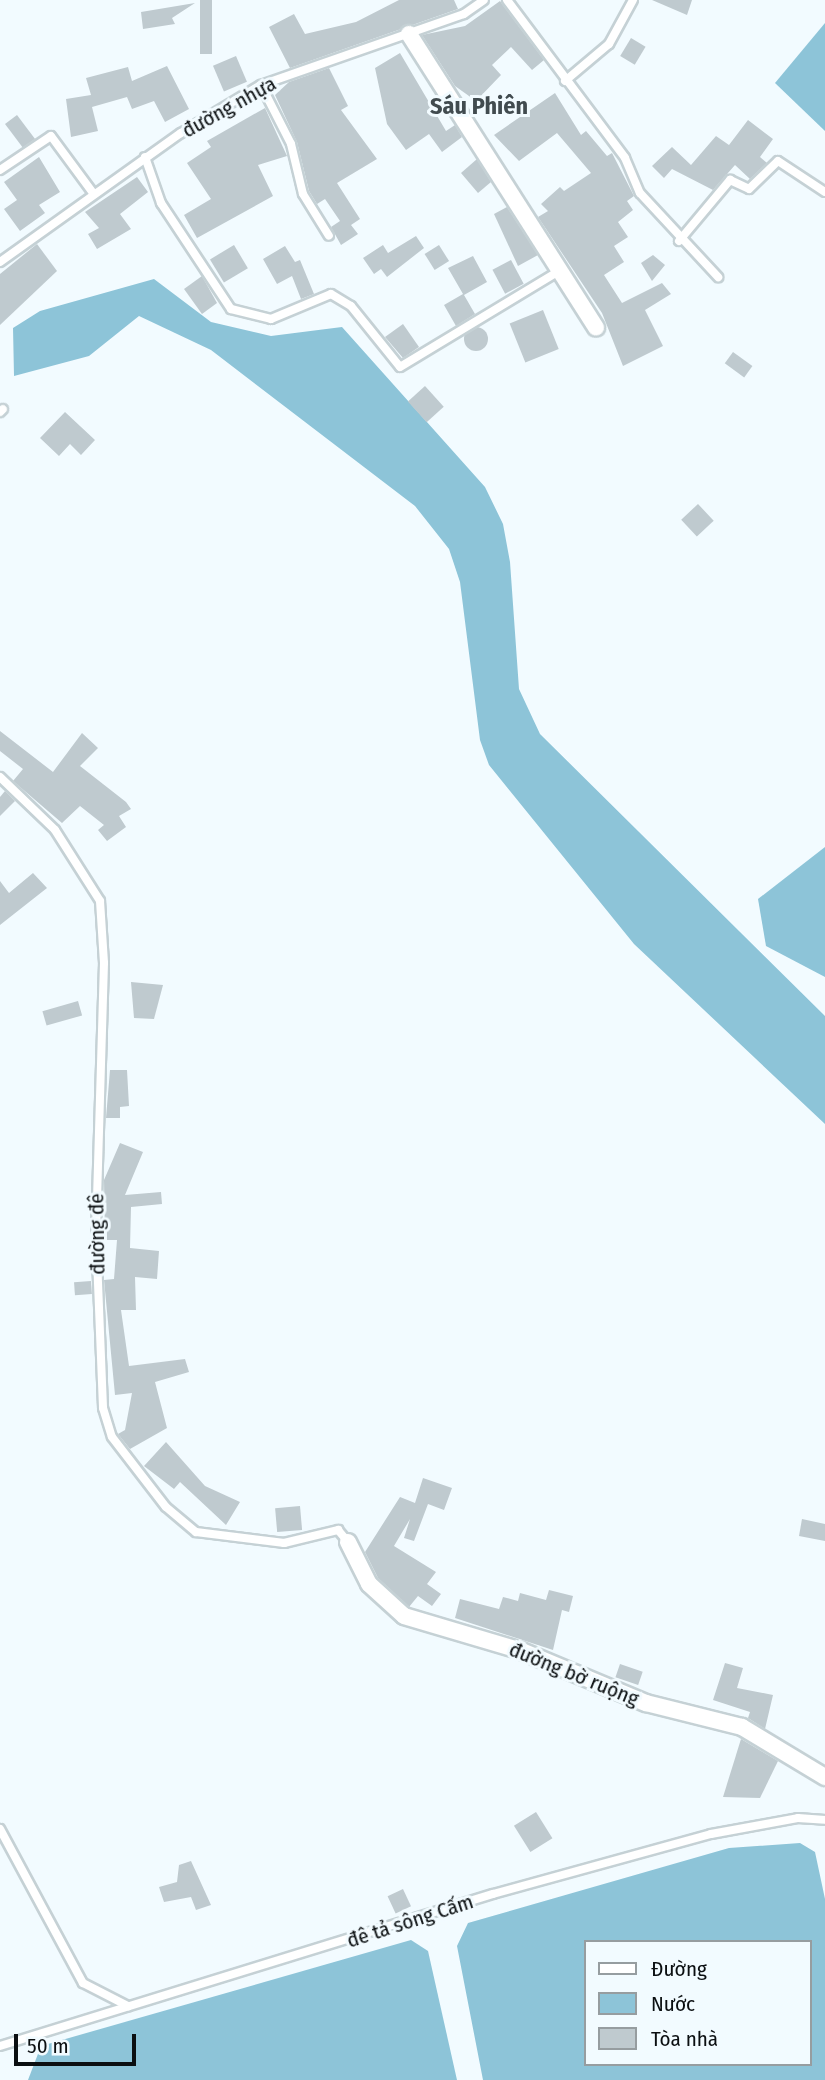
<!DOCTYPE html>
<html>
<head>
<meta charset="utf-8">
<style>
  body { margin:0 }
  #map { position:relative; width:825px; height:2080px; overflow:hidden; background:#f2fbff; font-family:"Fira Sans Condensed",sans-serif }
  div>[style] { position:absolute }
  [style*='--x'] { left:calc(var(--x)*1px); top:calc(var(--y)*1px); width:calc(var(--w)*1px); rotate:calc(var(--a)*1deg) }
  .water>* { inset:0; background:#8dc4d8 }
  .building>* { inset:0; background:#bfcacf; transform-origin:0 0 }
  .round { border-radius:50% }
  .roads { filter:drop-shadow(2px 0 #c5d1d5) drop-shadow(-2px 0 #c5d1d5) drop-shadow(0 2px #c5d1d5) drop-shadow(0 -2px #c5d1d5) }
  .service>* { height:8px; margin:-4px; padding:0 4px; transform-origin:4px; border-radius:4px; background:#fff }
  .minor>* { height:16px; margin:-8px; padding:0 8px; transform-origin:8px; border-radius:8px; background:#fff }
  span { translate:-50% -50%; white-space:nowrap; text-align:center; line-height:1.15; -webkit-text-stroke:6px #f2fbff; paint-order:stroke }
  .street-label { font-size:21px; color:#0b0f11 }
  .quarter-label { font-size:24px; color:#414b4f; font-weight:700 }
  .legend { position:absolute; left:584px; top:1940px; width:228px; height:126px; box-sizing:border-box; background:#f2fbff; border:2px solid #969da0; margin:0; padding:9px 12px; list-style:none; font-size:21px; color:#0b0f11 }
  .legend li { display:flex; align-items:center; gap:14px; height:35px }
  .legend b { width:35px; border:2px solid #969da0 }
  .scale { position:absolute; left:14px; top:2034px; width:122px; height:32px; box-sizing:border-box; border:4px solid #0b0f11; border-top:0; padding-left:9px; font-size:21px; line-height:24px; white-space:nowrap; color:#0b0f11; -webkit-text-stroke:5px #f2fbff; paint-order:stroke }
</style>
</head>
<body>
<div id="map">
  <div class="water">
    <i style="clip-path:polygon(825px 23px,825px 131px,775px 83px)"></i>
    <i style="clip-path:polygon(154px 279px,211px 322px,271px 336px,342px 327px,485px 487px,503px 524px,510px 562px,519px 689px,540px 734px,825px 1016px,825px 1124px,634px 944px,489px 765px,480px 740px,460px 582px,449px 549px,415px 506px,211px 350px,139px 316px,89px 356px,14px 376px,13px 328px,40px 311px)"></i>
    <i style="clip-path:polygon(825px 847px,825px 977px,766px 946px,758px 899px)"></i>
    <i style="clip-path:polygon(evenodd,800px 1843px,815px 1852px,825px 1899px,825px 2080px,483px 2080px,457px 1946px,468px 1923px,729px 1848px,800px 1843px,585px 1942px,809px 1942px,809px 2064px,585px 2064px,585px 1942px)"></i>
    <i style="clip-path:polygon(411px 1940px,428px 1951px,457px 2080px,28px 2080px,41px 2046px)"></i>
  </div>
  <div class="building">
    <i style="left:200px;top:0;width:12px;height:54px"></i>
    <i style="clip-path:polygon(399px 0,454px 0,458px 9px,290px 68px,269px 27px,294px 14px,305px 34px,356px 22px)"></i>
    <i style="clip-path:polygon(652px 0,692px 0,687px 15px)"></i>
    <i style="clip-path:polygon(500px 1px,544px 60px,532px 70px,511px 47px,492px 65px,501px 75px,476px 101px,455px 86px,422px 35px,465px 26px)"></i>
    <i style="clip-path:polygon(195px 3px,172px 18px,175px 24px,143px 29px,141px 12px)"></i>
    <i style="left:631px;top:38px;width:17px;height:21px;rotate:31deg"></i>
    <i style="clip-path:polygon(400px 53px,446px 131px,455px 125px,462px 137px,442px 152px,429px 134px,406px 150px,387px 124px,375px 68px)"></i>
    <i style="left:236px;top:56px;width:28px;height:25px;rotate:67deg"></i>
    <i style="clip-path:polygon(167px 66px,189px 109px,165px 122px,154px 101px,132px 109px,127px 97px,92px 107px,98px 131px,71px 137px,66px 99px,91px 95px,86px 78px,128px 67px,132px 81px)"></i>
    <i style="clip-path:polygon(329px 68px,348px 106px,341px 110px,377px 159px,337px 183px,360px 219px,351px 225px,358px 234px,341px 245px,331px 227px,340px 221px,325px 199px,317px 204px,309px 191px,297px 142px,275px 95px,289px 82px)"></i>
    <i style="clip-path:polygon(555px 93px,581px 135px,586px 131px,607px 156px,612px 153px,634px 196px,627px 201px,633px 210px,618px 222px,628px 237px,614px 246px,624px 262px,604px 275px,622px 303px,662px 283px,671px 294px,645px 310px,663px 346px,623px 366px,602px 313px,538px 217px,548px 211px,541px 204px,560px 187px,564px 191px,591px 173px,557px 133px,519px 161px,494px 135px)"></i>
    <i style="clip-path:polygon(265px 108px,287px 156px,258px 165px,273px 196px,197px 238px,184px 215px,211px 199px,187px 163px,211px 147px,207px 141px)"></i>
    <i style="left:17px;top:115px;width:30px;height:15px;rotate:53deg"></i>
    <i style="clip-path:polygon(748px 120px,773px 139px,760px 157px,767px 163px,750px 179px,735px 165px,713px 190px,672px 169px,664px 178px,652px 166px,672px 147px,691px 165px,716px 136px,729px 145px)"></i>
    <i style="clip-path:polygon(39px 157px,60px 192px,39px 205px,45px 213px,20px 231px,4px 209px,17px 200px,4px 182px)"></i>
    <i style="clip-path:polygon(477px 159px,491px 182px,478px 193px,461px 173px)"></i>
    <i style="clip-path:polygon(137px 177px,148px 192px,120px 214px,131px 229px,97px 249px,88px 234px,99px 228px,85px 212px)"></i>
    <i style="clip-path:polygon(507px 207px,538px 255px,518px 266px,494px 214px)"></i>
    <i style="clip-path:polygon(416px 236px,424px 248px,387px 277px,381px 269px,374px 274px,363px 258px,383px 245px,388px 253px)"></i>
    <i style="clip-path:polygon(37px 244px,57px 271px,0 325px,0 274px)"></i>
    <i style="left:234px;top:245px;width:27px;height:28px;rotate:59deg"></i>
    <i style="left:439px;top:245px;width:19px;height:17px;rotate:58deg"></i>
    <i style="clip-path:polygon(285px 246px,295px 262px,300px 260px,314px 294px,301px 299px,292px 276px,277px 284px,263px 259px)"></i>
    <i style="clip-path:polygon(653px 255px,665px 265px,652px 281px,641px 263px)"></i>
    <i style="clip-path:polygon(473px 256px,487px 282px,464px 295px,475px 314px,456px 326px,444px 305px,463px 294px,448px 268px)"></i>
    <i style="left:511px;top:260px;width:27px;height:21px;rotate:62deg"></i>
    <i style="clip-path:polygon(202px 276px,217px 303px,202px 314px,184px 289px)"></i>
    <i style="left:543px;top:310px;width:42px;height:36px;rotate:68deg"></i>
    <i style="clip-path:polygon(403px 324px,419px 347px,403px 358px,385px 337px)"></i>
    <i class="round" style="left:464px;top:327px;width:24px;height:24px"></i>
    <i style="left:733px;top:352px;width:24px;height:14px;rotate:36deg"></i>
    <i style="left:425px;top:386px;width:28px;height:23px;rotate:48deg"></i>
    <i style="clip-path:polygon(65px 412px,95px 440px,81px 455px,70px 444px,59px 456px,40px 438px)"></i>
    <i style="left:698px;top:504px;width:23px;height:23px;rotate:47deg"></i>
    <i style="clip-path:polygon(0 731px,53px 772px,82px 733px,98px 748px,80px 766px,126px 802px,131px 809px,119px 816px,126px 827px,107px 841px,98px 830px,104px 825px,80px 806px,62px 823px,13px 781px,23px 769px,0 751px)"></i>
    <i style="clip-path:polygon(5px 791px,15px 801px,0 816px,0 797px)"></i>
    <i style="clip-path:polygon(33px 873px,47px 888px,0 925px,0 881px,9px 893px)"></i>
    <i style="clip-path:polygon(131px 982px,163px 985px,154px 1019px,134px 1018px)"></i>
    <i style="left:78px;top:1001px;width:15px;height:37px;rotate:74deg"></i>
    <i style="clip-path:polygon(110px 1070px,127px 1070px,129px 1106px,120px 1107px,120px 1118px,106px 1118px)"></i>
    <i style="clip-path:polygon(120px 1143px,143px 1152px,125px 1195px,161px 1192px,162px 1204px,131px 1207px,130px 1248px,159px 1251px,157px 1279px,135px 1277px,136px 1310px,121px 1310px,129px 1366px,185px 1359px,189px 1372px,155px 1382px,167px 1428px,130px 1449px,118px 1434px,125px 1430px,132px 1393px,115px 1395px,104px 1280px,114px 1279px,117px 1240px,105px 1240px,104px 1180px)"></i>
    <i style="left:91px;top:1281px;width:13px;height:17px;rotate:86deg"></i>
    <i style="clip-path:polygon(166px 1442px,205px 1486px,240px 1502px,226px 1525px,180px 1482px,174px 1489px,144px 1466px)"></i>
    <i style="clip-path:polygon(423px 1478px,452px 1488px,444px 1510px,428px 1504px,414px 1541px,404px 1538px,410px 1519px,394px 1546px,436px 1572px,427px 1584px,441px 1594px,432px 1606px,418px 1596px,409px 1607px,378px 1578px,365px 1552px,400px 1497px,415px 1503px)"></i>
    <i style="left:300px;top:1506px;width:24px;height:25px;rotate:85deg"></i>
    <i style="clip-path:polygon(802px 1519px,825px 1524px,825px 1541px,799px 1536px)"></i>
    <i style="clip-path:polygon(549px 1590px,573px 1596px,569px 1612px,562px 1610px,553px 1650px,455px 1618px,460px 1599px,499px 1609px,503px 1597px,518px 1601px,520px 1593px,546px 1600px)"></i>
    <i style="clip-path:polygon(725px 1663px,743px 1668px,737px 1688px,773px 1695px,765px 1729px,748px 1718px,750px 1712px,713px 1700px)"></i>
    <i style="left:620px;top:1664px;width:24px;height:14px;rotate:19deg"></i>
    <i style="clip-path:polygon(741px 1739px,778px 1761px,760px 1798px,723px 1797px)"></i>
    <i style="left:536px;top:1812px;width:31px;height:26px;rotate:58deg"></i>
    <i style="clip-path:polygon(191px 1861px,211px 1905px,196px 1910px,191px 1897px,164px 1902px,159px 1887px,177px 1882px,179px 1865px)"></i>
    <i style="left:403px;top:1889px;width:19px;height:17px;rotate:65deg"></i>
  </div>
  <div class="roads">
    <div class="service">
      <i style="--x:507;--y:0;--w:197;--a:53.2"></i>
      <i style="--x:625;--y:158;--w:38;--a:67"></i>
      <i style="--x:640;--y:193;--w:115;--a:47.1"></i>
      <i style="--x:565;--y:81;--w:57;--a:-40.1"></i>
      <i style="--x:609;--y:44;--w:50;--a:-61.4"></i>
      <i style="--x:261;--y:85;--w:66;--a:63"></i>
      <i style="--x:291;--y:144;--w:51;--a:76.5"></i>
      <i style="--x:303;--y:194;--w:49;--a:58.2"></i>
      <i style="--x:145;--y:157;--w:49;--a:70.8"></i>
      <i style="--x:161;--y:203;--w:127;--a:56.6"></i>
      <i style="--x:231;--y:309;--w:41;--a:14"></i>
      <i style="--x:271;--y:319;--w:65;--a:-22.6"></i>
      <i style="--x:331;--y:294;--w:23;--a:31"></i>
      <i style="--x:351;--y:306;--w:78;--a:51.2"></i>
      <i style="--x:400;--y:367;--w:186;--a:-31.1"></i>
      <i style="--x:0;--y:170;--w:61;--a:-33.7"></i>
      <i style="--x:51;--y:136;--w:71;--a:53.6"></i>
      <i style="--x:679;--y:241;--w:80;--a:-50.1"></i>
      <i style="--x:730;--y:180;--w:21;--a:25"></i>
      <i style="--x:749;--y:189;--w:40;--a:-44"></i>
      <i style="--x:778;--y:161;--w:56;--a:33.4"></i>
      <i style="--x:0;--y:262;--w:222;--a:-35.5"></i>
      <i style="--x:181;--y:133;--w:93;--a:-31"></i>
      <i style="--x:261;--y:85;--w:215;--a:-19.3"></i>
      <i style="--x:464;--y:14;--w:24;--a:-35"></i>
      <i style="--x:0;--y:412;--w:4;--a:-45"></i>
      <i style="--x:0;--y:777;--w:76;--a:43.9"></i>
      <i style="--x:55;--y:830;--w:84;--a:57.6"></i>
      <i style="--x:100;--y:901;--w:62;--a:86.3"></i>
      <i style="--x:104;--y:963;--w:270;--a:91.7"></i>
      <i style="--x:96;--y:1233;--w:175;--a:87.7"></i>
      <i style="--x:103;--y:1408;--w:30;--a:73"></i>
      <i style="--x:112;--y:1437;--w:88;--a:52.4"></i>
      <i style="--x:166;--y:1507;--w:39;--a:40"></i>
      <i style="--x:196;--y:1532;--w:89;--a:7.1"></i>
      <i style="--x:284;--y:1543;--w:56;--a:-13.5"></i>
      <i style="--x:338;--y:1530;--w:16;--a:50"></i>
      <i style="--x:0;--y:1829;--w:175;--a:61.7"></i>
      <i style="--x:83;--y:1983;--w:51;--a:27.1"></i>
      <i style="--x:0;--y:2046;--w:516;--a:-17.14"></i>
      <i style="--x:493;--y:1894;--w:226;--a:-15.4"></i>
      <i style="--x:711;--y:1834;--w:88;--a:-10.4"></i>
      <i style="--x:798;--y:1818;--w:27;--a:4"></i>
    </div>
    <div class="minor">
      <i style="--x:409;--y:34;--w:348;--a:57.5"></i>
      <i style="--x:348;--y:1542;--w:47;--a:63.4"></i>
      <i style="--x:369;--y:1584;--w:47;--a:42.4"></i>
      <i style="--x:404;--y:1616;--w:120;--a:16.5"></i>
      <i style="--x:519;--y:1650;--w:138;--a:22.7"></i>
      <i style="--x:646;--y:1703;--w:99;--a:14"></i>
      <i style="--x:742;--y:1727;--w:97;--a:31.1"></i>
    </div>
  </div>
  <div class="street-label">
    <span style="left:229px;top:107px;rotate:-29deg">đường nhựa</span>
    <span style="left:97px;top:1234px;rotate:-91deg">đường đê</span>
    <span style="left:574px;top:1674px;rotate:22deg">đường bờ ruộng</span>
    <span style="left:410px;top:1921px;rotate:-18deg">đê tả sông Cấm</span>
  </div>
  <div class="quarter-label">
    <span style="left:479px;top:107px">Sáu Phiên</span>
  </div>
  <ul class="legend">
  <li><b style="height:9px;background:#fff"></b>Đường</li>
  <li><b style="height:19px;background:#8dc4d8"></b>Nước</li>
  <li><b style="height:19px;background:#bfcacf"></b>Tòa nhà</li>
  </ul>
  <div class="scale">50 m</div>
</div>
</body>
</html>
